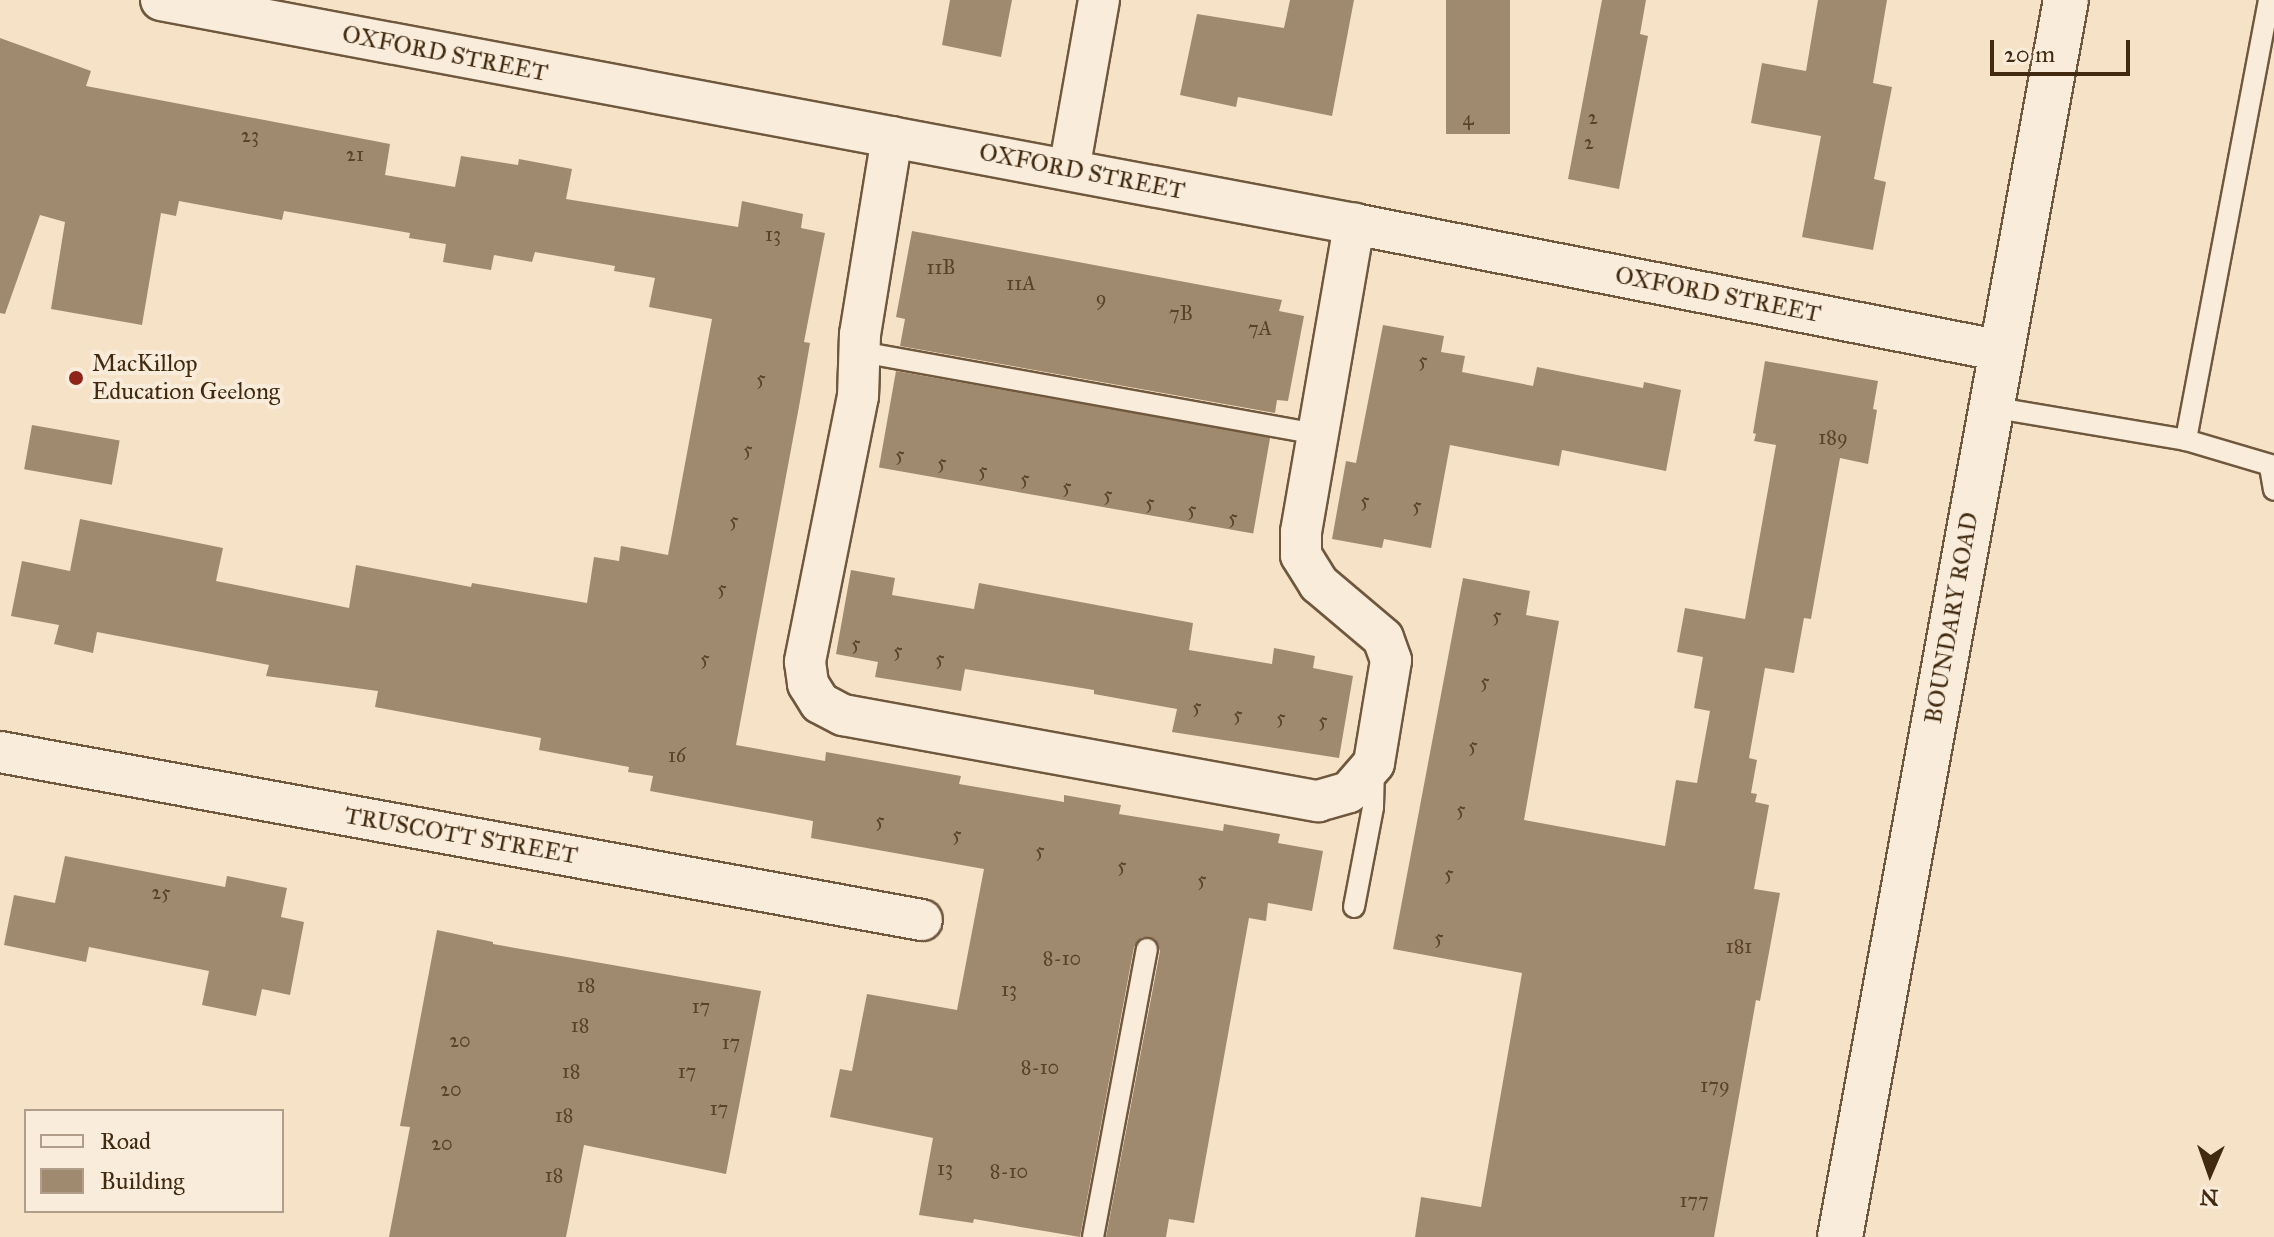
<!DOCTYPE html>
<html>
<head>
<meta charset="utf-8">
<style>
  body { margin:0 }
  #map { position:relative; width:2274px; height:1237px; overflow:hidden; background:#f6e2c7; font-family:"IM FELL Great Primer",serif }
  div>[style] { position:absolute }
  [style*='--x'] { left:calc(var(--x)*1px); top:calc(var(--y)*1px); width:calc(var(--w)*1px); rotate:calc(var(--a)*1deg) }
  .building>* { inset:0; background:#a08a6f; transform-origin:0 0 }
  .roads { filter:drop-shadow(2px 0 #6f583e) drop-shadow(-2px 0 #6f583e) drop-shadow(0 2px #6f583e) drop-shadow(0 -2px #6f583e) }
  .service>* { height:20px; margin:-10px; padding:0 10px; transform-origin:10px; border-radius:10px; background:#f9ecdb }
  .minor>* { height:40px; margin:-20px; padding:0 20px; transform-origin:20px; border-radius:20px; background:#f9ecdb }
  .secondary>* { height:44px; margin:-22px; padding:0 22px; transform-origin:22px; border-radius:22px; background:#f9ecdb }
  .dots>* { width:22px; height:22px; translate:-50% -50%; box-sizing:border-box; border:4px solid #f9ecdb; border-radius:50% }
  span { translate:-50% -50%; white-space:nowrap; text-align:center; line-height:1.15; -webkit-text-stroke:8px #f9ecdb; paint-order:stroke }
  .number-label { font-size:20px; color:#5a4228 }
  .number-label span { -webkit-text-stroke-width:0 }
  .street-label { font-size:24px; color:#422a10 }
  .poi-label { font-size:24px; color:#422a10 }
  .left { translate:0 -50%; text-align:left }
  .legend { position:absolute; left:24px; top:1109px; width:260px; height:104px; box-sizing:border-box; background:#f9ecdb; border:2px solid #b09e8a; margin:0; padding:10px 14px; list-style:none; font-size:24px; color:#422a10 }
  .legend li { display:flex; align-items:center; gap:16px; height:40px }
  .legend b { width:40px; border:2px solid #b09e8a }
  .north { position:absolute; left:2170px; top:1133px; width:80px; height:80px; -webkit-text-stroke:6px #f9ecdb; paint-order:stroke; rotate:182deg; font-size:22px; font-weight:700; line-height:32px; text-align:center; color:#422a10 }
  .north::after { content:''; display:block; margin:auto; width:28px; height:36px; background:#422a10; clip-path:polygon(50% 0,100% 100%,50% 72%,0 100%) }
  .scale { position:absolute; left:1990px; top:40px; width:140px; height:36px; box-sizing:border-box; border:4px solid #422a10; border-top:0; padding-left:10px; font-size:24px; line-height:28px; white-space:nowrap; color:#422a10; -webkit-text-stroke:6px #f9ecdb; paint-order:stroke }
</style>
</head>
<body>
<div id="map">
  <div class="building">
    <i style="clip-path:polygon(950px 0,1012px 0,1001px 57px,942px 45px)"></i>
    <i style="clip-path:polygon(1290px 0,1354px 0,1332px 116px,1238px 97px,1236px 107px,1180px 95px,1197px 14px,1284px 28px)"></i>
    <i style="left:1446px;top:0;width:64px;height:134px"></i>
    <i style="clip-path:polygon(1602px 0,1646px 0,1640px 34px,1648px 36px,1619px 189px,1568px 179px)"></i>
    <i style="clip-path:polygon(1818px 0,1887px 0,1873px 83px,1892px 87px,1874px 179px,1886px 182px,1873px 250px,1802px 237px,1821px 136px,1751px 123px,1762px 63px,1806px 71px)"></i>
    <i style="clip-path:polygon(0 38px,91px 71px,86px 86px,390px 144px,385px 175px,455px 187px,461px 156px,518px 165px,519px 159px,572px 169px,566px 199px,738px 227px,742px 201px,803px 214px,801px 228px,825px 233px,804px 342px,810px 343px,800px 401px,736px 745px,825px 761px,826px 752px,961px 776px,959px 784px,1064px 802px,1064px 795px,1121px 805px,1119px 814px,1223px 831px,1224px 824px,1280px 834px,1278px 843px,1323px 851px,1312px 911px,1268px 903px,1266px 921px,1249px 918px,1194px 1223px,1169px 1219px,1166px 1237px,1106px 1237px,1160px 951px,1155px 939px,1142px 937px,1134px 947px,1080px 1237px,974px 1219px,973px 1223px,919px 1215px,933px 1138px,830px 1117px,840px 1069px,852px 1071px,867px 994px,957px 1010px,984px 869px,811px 838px,813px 821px,650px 791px,653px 776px,628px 772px,629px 767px,539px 750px,541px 738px,375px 707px,378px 691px,266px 676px,269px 665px,97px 632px,93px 653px,54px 644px,59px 625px,11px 616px,22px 561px,70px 571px,80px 519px,223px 548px,216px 581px,349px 608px,356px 565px,471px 587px,472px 583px,587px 603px,594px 557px,619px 561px,621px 546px,668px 555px,712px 319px,649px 307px,655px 278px,614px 271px,615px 266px,535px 252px,532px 262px,494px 255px,491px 270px,443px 262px,446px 244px,409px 238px,410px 233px,284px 211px,282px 220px,179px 201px,176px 216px,161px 213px,142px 325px,51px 309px,65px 222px,40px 215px,5px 314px,0 313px)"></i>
    <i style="clip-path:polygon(912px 231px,1282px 300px,1279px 311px,1304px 316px,1288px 401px,1277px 400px,1275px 413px,900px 346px,905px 319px,896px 317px)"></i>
    <i style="clip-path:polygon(1383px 325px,1444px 336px,1441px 352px,1465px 356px,1462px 372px,1533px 386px,1537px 367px,1643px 388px,1644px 382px,1681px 390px,1666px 471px,1562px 450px,1559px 466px,1450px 445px,1431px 548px,1384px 539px,1382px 548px,1332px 539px,1346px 461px,1356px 463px)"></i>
    <i style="clip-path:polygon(1765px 361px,1878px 381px,1873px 409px,1877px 410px,1868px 464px,1840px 458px,1811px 619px,1804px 618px,1794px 673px,1765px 668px,1749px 758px,1757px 760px,1751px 793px,1757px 794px,1755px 802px,1769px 805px,1754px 889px,1780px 893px,1760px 1001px,1756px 1000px,1714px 1237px,1415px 1237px,1421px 1197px,1481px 1207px,1522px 973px,1393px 949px,1463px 578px,1530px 591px,1526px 615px,1559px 621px,1524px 820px,1665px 846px,1676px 780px,1697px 783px,1710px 711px,1694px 708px,1703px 657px,1677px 652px,1685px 608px,1745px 619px,1776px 445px,1754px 441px,1756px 434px,1753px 433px)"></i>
    <i style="left:896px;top:371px;width:380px;height:98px;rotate:10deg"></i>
    <i style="left:32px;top:425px;width:89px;height:45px;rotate:10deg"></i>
    <i style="clip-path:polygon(851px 570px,895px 578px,892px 595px,974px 609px,979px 583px,1193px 623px,1189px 650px,1272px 664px,1274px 648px,1315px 656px,1313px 668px,1353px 676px,1339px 758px,1172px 732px,1177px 709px,1094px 694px,1094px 690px,965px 669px,961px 691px,875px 677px,878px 662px,836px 654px)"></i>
    <i style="clip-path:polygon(65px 856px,225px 887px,227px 876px,287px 888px,281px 917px,304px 922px,290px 995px,262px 989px,256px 1016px,202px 1005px,209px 971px,89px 947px,86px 962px,4px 945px,14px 895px,55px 903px)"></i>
    <i style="clip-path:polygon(437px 930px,493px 942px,493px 944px,761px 991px,726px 1174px,584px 1145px,566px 1237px,389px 1237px,410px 1127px,400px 1126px)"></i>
  </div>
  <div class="roads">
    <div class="service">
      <i style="--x:2269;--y:0;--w:448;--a:100.7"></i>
      <i style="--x:2186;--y:440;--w:92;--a:16.5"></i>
      <i style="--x:861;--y:352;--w:463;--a:10.2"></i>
      <i style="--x:1991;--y:407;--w:198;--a:9.6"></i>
      <i style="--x:2270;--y:467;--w:23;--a:80"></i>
      <i style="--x:1354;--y:907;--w:102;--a:-79.2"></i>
      <i style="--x:1373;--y:807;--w:40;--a:-88.6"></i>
      <i style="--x:1093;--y:1237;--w:293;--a:-79.4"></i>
    </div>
    <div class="minor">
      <i style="--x:161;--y:0;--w:1214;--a:10.63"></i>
      <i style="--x:1354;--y:224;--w:660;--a:11.09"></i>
      <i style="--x:892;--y:137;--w:200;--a:99.2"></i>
      <i style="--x:860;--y:334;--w:62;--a:91.8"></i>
      <i style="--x:858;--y:396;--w:271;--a:101.3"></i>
      <i style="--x:805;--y:662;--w:22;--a:82"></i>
      <i style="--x:808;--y:684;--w:22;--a:58"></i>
      <i style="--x:820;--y:703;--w:26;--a:28"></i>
      <i style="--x:843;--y:715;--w:483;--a:10.3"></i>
      <i style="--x:1318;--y:801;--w:32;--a:-16"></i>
      <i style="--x:1349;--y:792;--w:38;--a:-49"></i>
      <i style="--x:1374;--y:763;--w:104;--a:-80.6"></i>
      <i style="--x:1391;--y:660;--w:23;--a:-110"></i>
      <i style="--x:1383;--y:638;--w:84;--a:-139.8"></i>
      <i style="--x:1319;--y:584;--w:34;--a:-122"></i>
      <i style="--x:1301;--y:555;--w:23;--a:-90"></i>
      <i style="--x:1301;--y:532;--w:313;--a:-80.2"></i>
      <i style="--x:1069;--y:170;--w:173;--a:-80"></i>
      <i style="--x:0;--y:752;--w:937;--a:10.33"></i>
    </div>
    <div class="secondary">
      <i style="--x:1840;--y:1237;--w:1257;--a:-79.65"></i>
    </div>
  </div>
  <div class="dots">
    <i style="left:76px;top:378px;background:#8f2418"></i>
  </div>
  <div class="number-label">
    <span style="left:1593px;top:117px">2</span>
    <span style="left:1468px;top:118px">4</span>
    <span style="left:250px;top:135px">23</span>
    <span style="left:1589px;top:142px">2</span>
    <span style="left:355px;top:154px">21</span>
    <span style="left:773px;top:234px">13</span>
    <span style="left:941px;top:267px">11B</span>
    <span style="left:1021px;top:283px">11A</span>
    <span style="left:1101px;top:298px">9</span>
    <span style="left:1181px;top:313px">7B</span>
    <span style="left:1260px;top:328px">7A</span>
    <span style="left:1423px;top:360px">5</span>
    <span style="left:761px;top:378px">5</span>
    <span style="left:1833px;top:437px">189</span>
    <span style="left:748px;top:449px">5</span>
    <span style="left:900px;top:454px">5</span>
    <span style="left:942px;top:462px">5</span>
    <span style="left:983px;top:470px">5</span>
    <span style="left:1025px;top:478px">5</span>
    <span style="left:1067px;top:486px">5</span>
    <span style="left:1108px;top:494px">5</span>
    <span style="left:1365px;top:500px">5</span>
    <span style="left:1150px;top:502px">5</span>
    <span style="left:1417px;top:505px">5</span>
    <span style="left:1192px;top:509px">5</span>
    <span style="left:1233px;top:517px">5</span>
    <span style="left:734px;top:520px">5</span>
    <span style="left:722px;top:588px">5</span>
    <span style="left:1497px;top:615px">5</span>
    <span style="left:856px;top:643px">5</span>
    <span style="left:898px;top:650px">5</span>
    <span style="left:705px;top:658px">5</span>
    <span style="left:940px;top:658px">5</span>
    <span style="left:1485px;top:681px">5</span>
    <span style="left:1197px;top:706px">5</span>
    <span style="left:1238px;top:714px">5</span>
    <span style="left:1281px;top:717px">5</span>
    <span style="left:1323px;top:720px">5</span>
    <span style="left:1473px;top:745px">5</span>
    <span style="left:677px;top:755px">16</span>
    <span style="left:1461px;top:809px">5</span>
    <span style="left:880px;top:820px">5</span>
    <span style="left:957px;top:834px">5</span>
    <span style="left:1040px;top:850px">5</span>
    <span style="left:1122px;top:865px">5</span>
    <span style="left:1449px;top:873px">5</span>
    <span style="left:1202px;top:879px">5</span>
    <span style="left:161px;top:892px">25</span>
    <span style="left:1439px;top:937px">5</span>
    <span style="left:1739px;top:946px">181</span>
    <span style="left:1062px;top:958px">8-10</span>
    <span style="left:586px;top:985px">18</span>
    <span style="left:1009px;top:989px">13</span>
    <span style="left:701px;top:1006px">17</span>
    <span style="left:580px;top:1025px">18</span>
    <span style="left:460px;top:1040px">20</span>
    <span style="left:731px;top:1042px">17</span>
    <span style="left:1040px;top:1067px">8-10</span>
    <span style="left:571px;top:1071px">18</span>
    <span style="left:687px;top:1071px">17</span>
    <span style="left:1715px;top:1085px">179</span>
    <span style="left:451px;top:1089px">20</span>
    <span style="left:719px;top:1108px">17</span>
    <span style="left:564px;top:1115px">18</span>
    <span style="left:442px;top:1143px">20</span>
    <span style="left:945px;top:1168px">13</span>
    <span style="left:1009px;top:1171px">8-10</span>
    <span style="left:554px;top:1175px">18</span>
    <span style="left:1694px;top:1200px">177</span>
  </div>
  <div class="street-label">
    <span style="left:445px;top:54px;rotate:11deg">OXFORD STREET</span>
    <span style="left:1082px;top:172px;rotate:11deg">OXFORD STREET</span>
    <span style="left:1718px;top:295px;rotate:11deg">OXFORD STREET</span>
    <span style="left:1952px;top:618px;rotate:-80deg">BOUNDARY ROAD</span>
    <span style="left:461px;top:836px;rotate:10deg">TRUSCOTT STREET</span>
  </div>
  <div class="poi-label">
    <span class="left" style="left:92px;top:378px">MacKillop<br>Education Geelong</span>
  </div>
  <ul class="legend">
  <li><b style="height:10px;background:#f9ecdb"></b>Road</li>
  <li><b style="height:22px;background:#a08a6f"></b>Building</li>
  </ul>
  <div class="north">N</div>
  <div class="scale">20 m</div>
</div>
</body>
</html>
